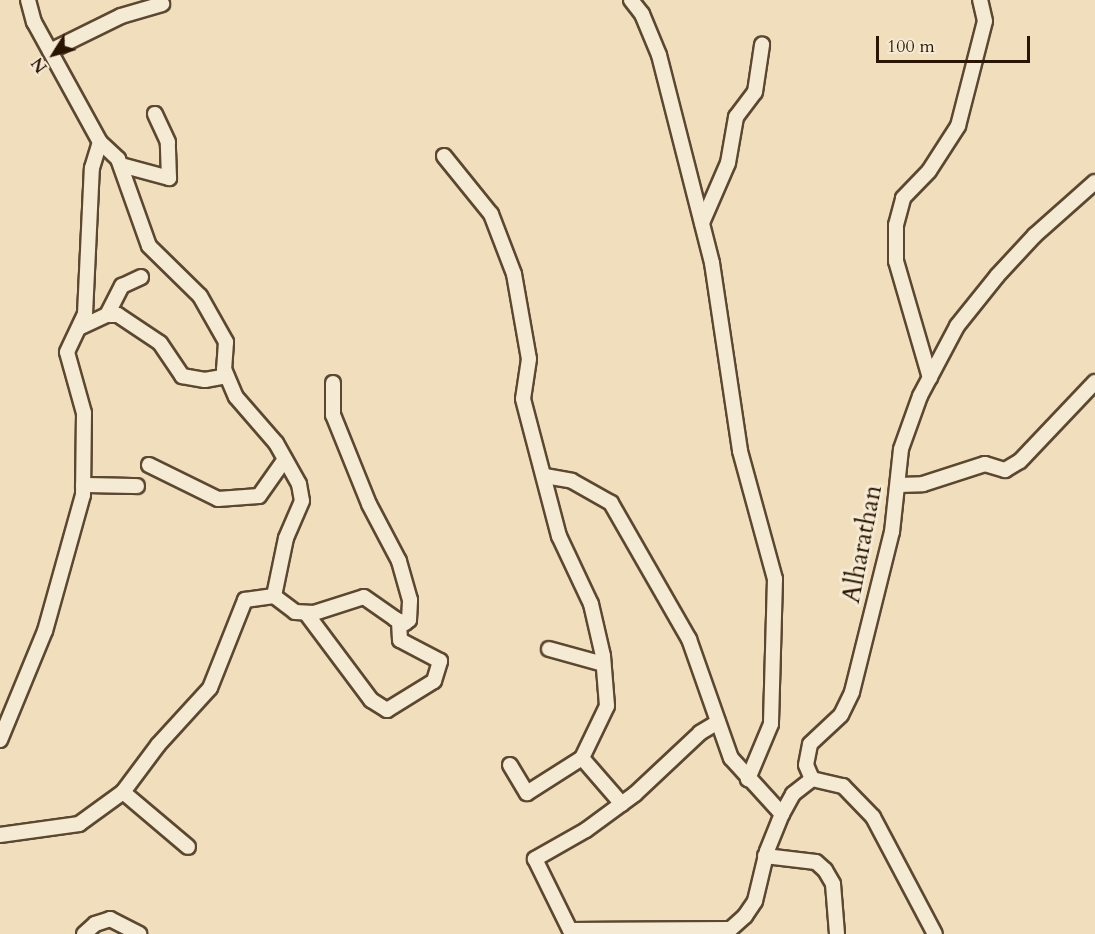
<!DOCTYPE html>
<html>
<head>
<meta charset="utf-8">
<style>
  body { margin:0 }
  #map { position:relative; width:1095px; height:934px; overflow:hidden; background:#f0debd; font-family:Cardo,serif }
  div>[style] { position:absolute }
  [style*='--x'] { left:calc(var(--x)*1px); top:calc(var(--y)*1px); width:calc(var(--w)*1px); rotate:calc(var(--a)*1deg) }
  .roads { filter:drop-shadow(2px 0 #5c4731) drop-shadow(-2px 0 #5c4731) drop-shadow(0 2px #5c4731) drop-shadow(0 -2px #5c4731) }
  .minor>* { height:14px; margin:-7px; padding:0 7px; transform-origin:7px; border-radius:7px; background:#f5ead4 }
  span { translate:-50% -50%; white-space:nowrap; text-align:center; line-height:1.15; -webkit-text-stroke:6px #f5ead4; paint-order:stroke }
  .street-label { font-size:26px; color:#2a1502 }
  .north { position:absolute; left:24px; top:24px; width:60px; height:60px; -webkit-text-stroke:4px #f5ead4; paint-order:stroke; rotate:233deg; font-size:16px; font-weight:700; line-height:24px; text-align:center; color:#2a1502 }
  .north::after { content:''; display:block; margin:auto; width:21px; height:27px; background:#2a1502; clip-path:polygon(50% 0,100% 100%,50% 72%,0 100%) }
  .scale { position:absolute; left:876px; top:36px; width:154px; height:27px; box-sizing:border-box; border:3px solid #2a1502; border-top:0; padding-left:8px; font-size:18px; line-height:21px; white-space:nowrap; color:#2a1502; -webkit-text-stroke:4px #f5ead4; paint-order:stroke }
</style>
</head>
<body>
<div id="map">
  <div class="roads">
    <div class="minor">
      <i style="--x:28;--y:0;--w:23;--a:75"></i>
      <i style="--x:34;--y:22;--w:137;--a:61.2"></i>
      <i style="--x:100;--y:142;--w:25;--a:43"></i>
      <i style="--x:118;--y:159;--w:92;--a:70.4"></i>
      <i style="--x:149;--y:246;--w:71;--a:44.4"></i>
      <i style="--x:200;--y:296;--w:53;--a:60.5"></i>
      <i style="--x:226;--y:342;--w:27;--a:94"></i>
      <i style="--x:224;--y:369;--w:30;--a:67"></i>
      <i style="--x:236;--y:397;--w:61;--a:49"></i>
      <i style="--x:276;--y:443;--w:47;--a:60.7"></i>
      <i style="--x:299;--y:484;--w:17;--a:80"></i>
      <i style="--x:302;--y:501;--w:40;--a:113.4"></i>
      <i style="--x:286;--y:538;--w:59;--a:101.7"></i>
      <i style="--x:631;--y:0;--w:18;--a:52"></i>
      <i style="--x:642;--y:14;--w:44;--a:67.5"></i>
      <i style="--x:659;--y:55;--w:215;--a:75.7"></i>
      <i style="--x:712;--y:263;--w:190;--a:81.5"></i>
      <i style="--x:740;--y:451;--w:133;--a:74.7"></i>
      <i style="--x:775;--y:579;--w:145;--a:91.6"></i>
      <i style="--x:771;--y:724;--w:60;--a:112.7"></i>
      <i style="--x:50;--y:51;--w:79;--a:-26.2"></i>
      <i style="--x:121;--y:16;--w:43;--a:-16.3"></i>
      <i style="--x:444;--y:156;--w:75;--a:51"></i>
      <i style="--x:491;--y:214;--w:64;--a:69"></i>
      <i style="--x:514;--y:274;--w:86;--a:80"></i>
      <i style="--x:529;--y:359;--w:40;--a:98.5"></i>
      <i style="--x:523;--y:399;--w:142;--a:75.3"></i>
      <i style="--x:559;--y:536;--w:75;--a:64.8"></i>
      <i style="--x:591;--y:604;--w:53;--a:77"></i>
      <i style="--x:603;--y:656;--w:50;--a:85.4"></i>
      <i style="--x:607;--y:706;--w:58;--a:115.7"></i>
      <i style="--x:582;--y:758;--w:61;--a:49"></i>
      <i style="--x:121;--y:165;--w:50;--a:15.2"></i>
      <i style="--x:169;--y:178;--w:36;--a:-92"></i>
      <i style="--x:168;--y:142;--w:31;--a:-115"></i>
      <i style="--x:702;--y:223;--w:65;--a:-66.6"></i>
      <i style="--x:728;--y:163;--w:47;--a:-80.1"></i>
      <i style="--x:736;--y:117;--w:31;--a:-53"></i>
      <i style="--x:755;--y:92;--w:48;--a:-81.5"></i>
      <i style="--x:107;--y:315;--w:33;--a:-63"></i>
      <i style="--x:122;--y:286;--w:21;--a:-25"></i>
      <i style="--x:81;--y:327;--w:29;--a:-25"></i>
      <i style="--x:107;--y:315;--w:11;--a:0"></i>
      <i style="--x:118;--y:315;--w:50;--a:33.7"></i>
      <i style="--x:160;--y:343;--w:40;--a:56"></i>
      <i style="--x:182;--y:376;--w:23;--a:10"></i>
      <i style="--x:205;--y:380;--w:22;--a:-10"></i>
      <i style="--x:930;--y:378;--w:122;--a:-106.2"></i>
      <i style="--x:896;--y:261;--w:36;--a:-90"></i>
      <i style="--x:896;--y:225;--w:28;--a:-75"></i>
      <i style="--x:903;--y:198;--w:37;--a:-46"></i>
      <i style="--x:929;--y:171;--w:54;--a:-57.2"></i>
      <i style="--x:958;--y:126;--w:108;--a:-75.6"></i>
      <i style="--x:985;--y:21;--w:22;--a:-103"></i>
      <i style="--x:149;--y:465;--w:77;--a:26.2"></i>
      <i style="--x:218;--y:499;--w:41;--a:-4.2"></i>
      <i style="--x:259;--y:496;--w:45;--a:-54.9"></i>
      <i style="--x:545;--y:476;--w:27;--a:10"></i>
      <i style="--x:572;--y:481;--w:45;--a:29.4"></i>
      <i style="--x:611;--y:503;--w:157;--a:60.2"></i>
      <i style="--x:689;--y:639;--w:126;--a:70.6"></i>
      <i style="--x:731;--y:758;--w:76;--a:47.7"></i>
      <i style="--x:83;--y:485;--w:54;--a:1.1"></i>
      <i style="--x:899;--y:485;--w:24;--a:-2"></i>
      <i style="--x:923;--y:484;--w:65;--a:-17.9"></i>
      <i style="--x:985;--y:464;--w:21;--a:17"></i>
      <i style="--x:1005;--y:470;--w:17;--a:-31"></i>
      <i style="--x:1020;--y:461;--w:109;--a:-46.5"></i>
      <i style="--x:306;--y:613;--w:109;--a:53.2"></i>
      <i style="--x:371;--y:700;--w:19;--a:32"></i>
      <i style="--x:387;--y:710;--w:55;--a:-31.7"></i>
      <i style="--x:434;--y:681;--w:21;--a:-73"></i>
      <i style="--x:440;--y:661;--w:45;--a:-152.3"></i>
      <i style="--x:400;--y:640;--w:19;--a:-93"></i>
      <i style="--x:549;--y:649;--w:56;--a:15.5"></i>
      <i style="--x:718;--y:722;--w:21;--a:149"></i>
      <i style="--x:700;--y:733;--w:89;--a:136.8"></i>
      <i style="--x:635;--y:794;--w:61;--a:143.7"></i>
      <i style="--x:586;--y:830;--w:59;--a:150.4"></i>
      <i style="--x:535;--y:859;--w:79;--a:63.8"></i>
      <i style="--x:570;--y:930;--w:160;--a:-0.4"></i>
      <i style="--x:0;--y:740;--w:118;--a:-67.6"></i>
      <i style="--x:45;--y:631;--w:141;--a:-74.4"></i>
      <i style="--x:83;--y:495;--w:82;--a:-89.3"></i>
      <i style="--x:84;--y:413;--w:63;--a:-105.6"></i>
      <i style="--x:67;--y:352;--w:42;--a:-64.7"></i>
      <i style="--x:85;--y:314;--w:146;--a:-87.3"></i>
      <i style="--x:92;--y:168;--w:27;--a:-73"></i>
      <i style="--x:510;--y:765;--w:33;--a:59"></i>
      <i style="--x:527;--y:793;--w:65;--a:-32.5"></i>
      <i style="--x:812;--y:779;--w:15;--a:-113"></i>
      <i style="--x:806;--y:765;--w:21;--a:-79"></i>
      <i style="--x:810;--y:744;--w:42;--a:-43.1"></i>
      <i style="--x:841;--y:715;--w:25;--a:-64"></i>
      <i style="--x:852;--y:692;--w:165;--a:-76"></i>
      <i style="--x:892;--y:532;--w:83;--a:-83.8"></i>
      <i style="--x:901;--y:449;--w:56;--a:-70.3"></i>
      <i style="--x:920;--y:396;--w:79;--a:-62.1"></i>
      <i style="--x:957;--y:326;--w:64;--a:-51.3"></i>
      <i style="--x:997;--y:276;--w:56;--a:-47.2"></i>
      <i style="--x:1035;--y:235;--w:80;--a:-41.5"></i>
      <i style="--x:812;--y:779;--w:32;--a:13"></i>
      <i style="--x:843;--y:786;--w:43;--a:45.9"></i>
      <i style="--x:873;--y:817;--w:132;--a:62.1"></i>
      <i style="--x:123;--y:792;--w:85;--a:40.2"></i>
      <i style="--x:0;--y:835;--w:80;--a:-7.9"></i>
      <i style="--x:79;--y:824;--w:54;--a:-36"></i>
      <i style="--x:123;--y:792;--w:59;--a:-53.3"></i>
      <i style="--x:158;--y:745;--w:77;--a:-47.6"></i>
      <i style="--x:210;--y:688;--w:95;--a:-68.3"></i>
      <i style="--x:245;--y:600;--w:29;--a:-8"></i>
      <i style="--x:274;--y:596;--w:26;--a:37"></i>
      <i style="--x:295;--y:612;--w:19;--a:3"></i>
      <i style="--x:314;--y:613;--w:52;--a:-17.7"></i>
      <i style="--x:364;--y:597;--w:38;--a:35"></i>
      <i style="--x:395;--y:619;--w:11;--a:22"></i>
      <i style="--x:405;--y:623;--w:5;--a:-37"></i>
      <i style="--x:409;--y:620;--w:20;--a:-87"></i>
      <i style="--x:410;--y:600;--w:41;--a:-105.8"></i>
      <i style="--x:399;--y:561;--w:64;--a:-117.8"></i>
      <i style="--x:369;--y:504;--w:96;--a:-112"></i>
      <i style="--x:333;--y:415;--w:32;--a:-90"></i>
      <i style="--x:765;--y:856;--w:51;--a:6.7"></i>
      <i style="--x:816;--y:862;--w:12;--a:42"></i>
      <i style="--x:825;--y:870;--w:16;--a:60"></i>
      <i style="--x:833;--y:884;--w:50;--a:85.4"></i>
      <i style="--x:84;--y:934;--w:15;--a:-42"></i>
      <i style="--x:95;--y:924;--w:16;--a:-18"></i>
      <i style="--x:110;--y:919;--w:33;--a:27"></i>
      <i style="--x:725;--y:934;--w:27;--a:-42"></i>
      <i style="--x:745;--y:916;--w:18;--a:-56"></i>
      <i style="--x:755;--y:901;--w:51;--a:-76.5"></i>
      <i style="--x:767;--y:851;--w:40;--a:-68"></i>
      <i style="--x:782;--y:814;--w:23;--a:-61"></i>
      <i style="--x:793;--y:794;--w:24;--a:-38"></i>
    </div>
  </div>
  <div class="street-label">
    <span style="left:862px;top:544px;rotate:-79deg">Alharathan</span>
  </div>
  <div class="north">N</div>
  <div class="scale">100 m</div>
</div>
</body>
</html>
